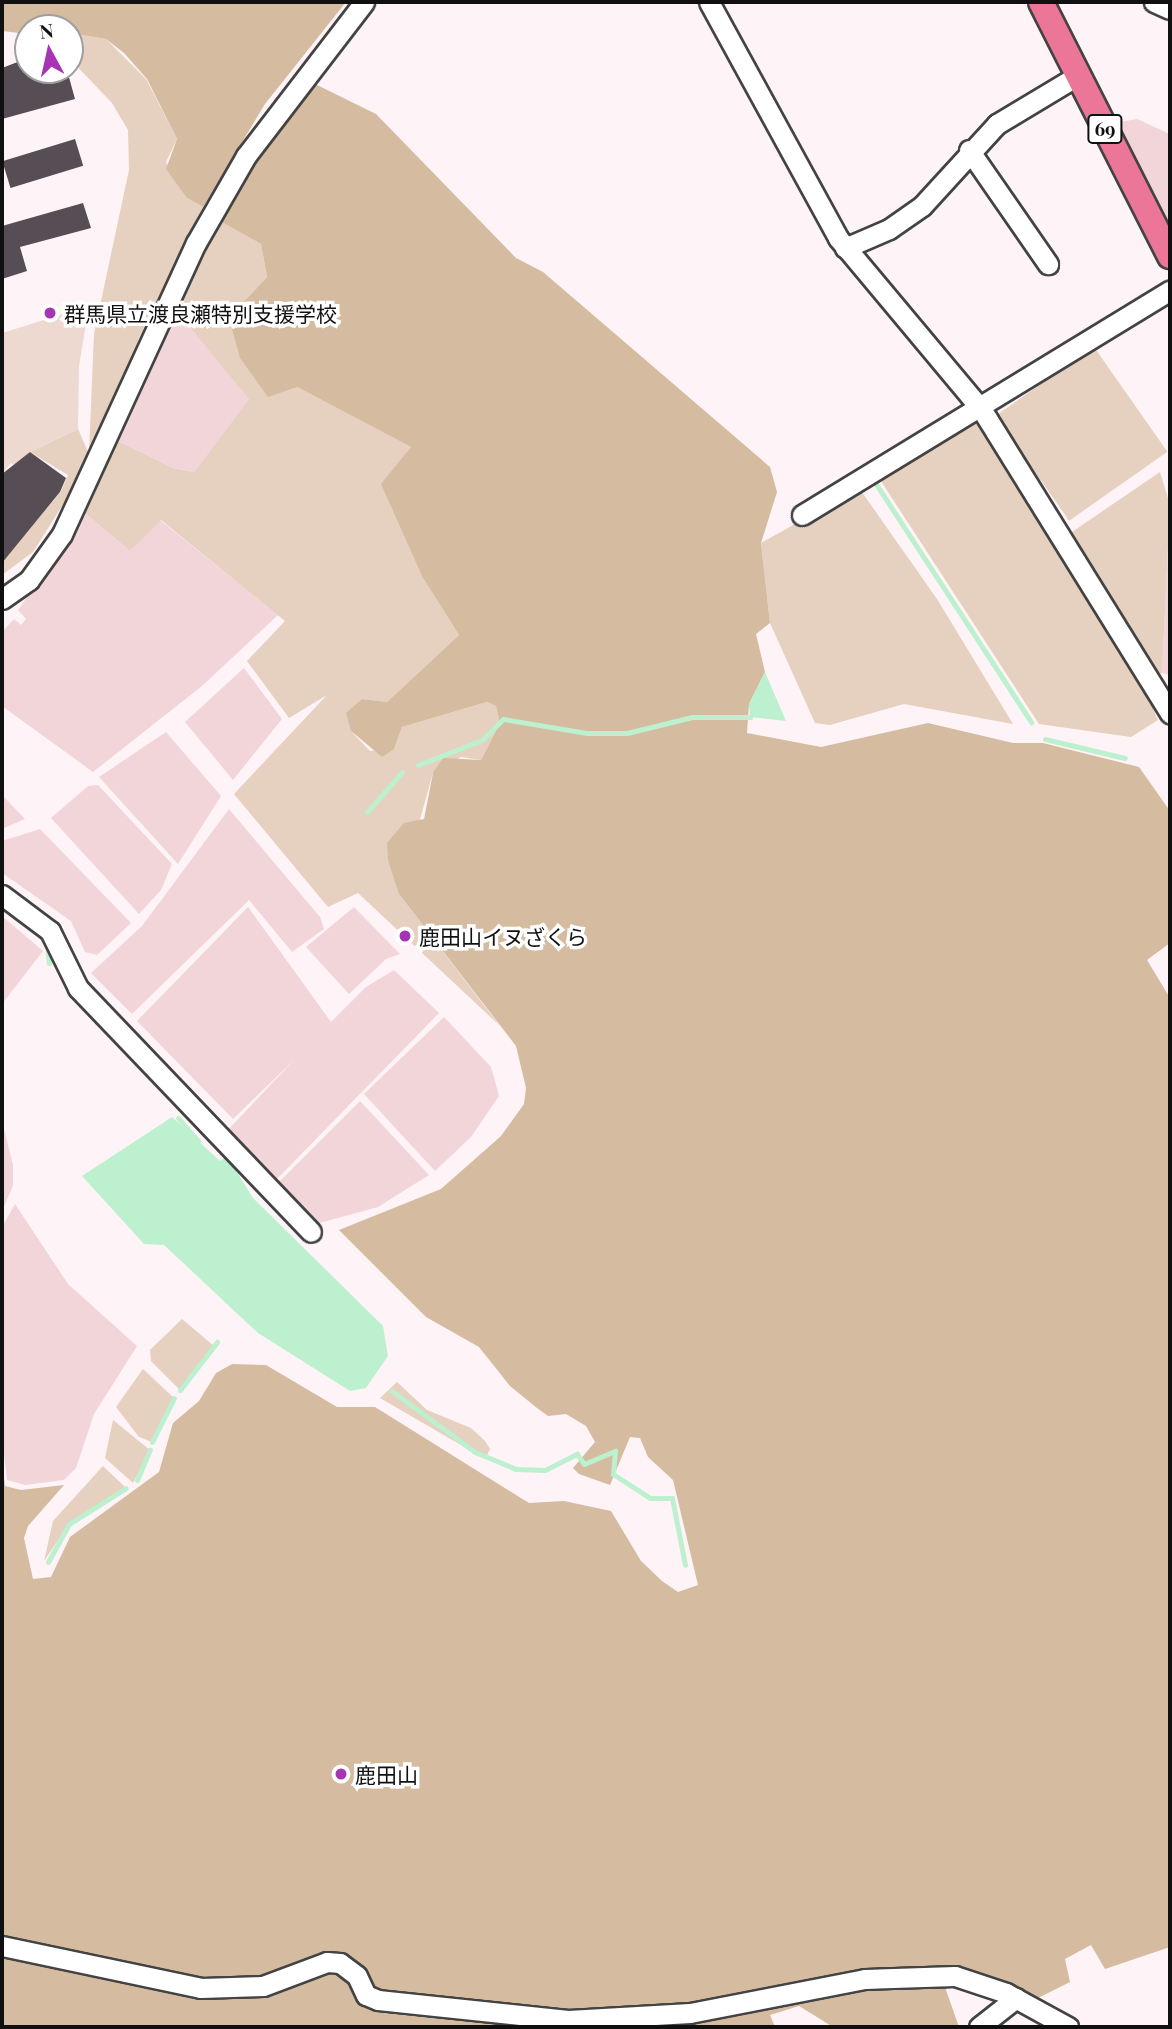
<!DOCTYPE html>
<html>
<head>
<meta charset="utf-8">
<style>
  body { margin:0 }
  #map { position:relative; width:1172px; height:2029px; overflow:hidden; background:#fef3f6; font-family:"Playfair Display","Noto Sans JP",serif }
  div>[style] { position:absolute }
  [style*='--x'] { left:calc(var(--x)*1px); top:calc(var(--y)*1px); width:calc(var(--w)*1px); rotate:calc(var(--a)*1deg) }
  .farmland>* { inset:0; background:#f2d5d9 }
  .green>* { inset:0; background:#e6d0bf; transform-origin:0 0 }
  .forest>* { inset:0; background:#d5bba0 }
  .pitch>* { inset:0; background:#eed9d0 }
  .water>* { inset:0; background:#bdf0ce }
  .stream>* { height:5px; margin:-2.5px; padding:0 2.5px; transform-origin:2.5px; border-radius:2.5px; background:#bdf0ce }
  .building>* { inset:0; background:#574d54; transform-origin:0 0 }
  .roads { filter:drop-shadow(2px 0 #434343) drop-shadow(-2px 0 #434343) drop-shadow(0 2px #434343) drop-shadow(0 -2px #434343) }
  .minor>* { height:19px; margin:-9.5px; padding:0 9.5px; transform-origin:9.5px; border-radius:9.5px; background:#fff }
  .major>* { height:24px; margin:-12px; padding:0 12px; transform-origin:12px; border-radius:12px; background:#eb7698 }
  .dots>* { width:19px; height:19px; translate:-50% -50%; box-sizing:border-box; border:4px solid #fff; border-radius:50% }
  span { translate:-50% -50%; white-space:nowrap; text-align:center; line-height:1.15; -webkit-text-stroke:7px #fff; paint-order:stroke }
  .shield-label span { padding:2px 5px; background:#fff; border:2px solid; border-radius:5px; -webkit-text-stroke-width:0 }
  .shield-label { font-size:19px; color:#101010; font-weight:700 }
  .poi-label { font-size:21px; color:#101010 }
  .left { translate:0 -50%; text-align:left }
  .frame { position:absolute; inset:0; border:4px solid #101010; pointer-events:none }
  .north { position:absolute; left:14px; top:14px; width:70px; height:70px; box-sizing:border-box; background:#fff; border:2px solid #9f9f9f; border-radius:50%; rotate:352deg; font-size:19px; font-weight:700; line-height:28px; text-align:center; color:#101010 }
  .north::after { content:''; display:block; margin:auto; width:24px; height:32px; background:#a635b3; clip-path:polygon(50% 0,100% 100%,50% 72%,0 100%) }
</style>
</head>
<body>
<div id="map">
  <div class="farmland">
    <i style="clip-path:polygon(1137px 119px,1170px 134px,1170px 227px,1115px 123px)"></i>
    <i style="clip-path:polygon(176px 310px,250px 398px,194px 472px,173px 468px,116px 440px)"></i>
    <i style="clip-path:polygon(1170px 505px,1170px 675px,1162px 673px)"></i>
    <i style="clip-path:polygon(85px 513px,130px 551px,160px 520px,278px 615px,202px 686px,93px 772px,2px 706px,2px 632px,14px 619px,21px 625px,26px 619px,18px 610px)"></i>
    <i style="clip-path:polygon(244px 668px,282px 719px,233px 780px,185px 722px)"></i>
    <i style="clip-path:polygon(166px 732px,221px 796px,178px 864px,99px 777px)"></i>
    <i style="clip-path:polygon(98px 785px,172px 864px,161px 890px,139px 914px,51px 818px,88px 786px)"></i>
    <i style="clip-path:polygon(2px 795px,25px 819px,2px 829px)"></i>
    <i style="clip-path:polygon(229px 809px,320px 917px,324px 929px,292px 952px,249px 900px,132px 1014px,91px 973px,142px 926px)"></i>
    <i style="clip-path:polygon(40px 829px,131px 923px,97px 955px,85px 952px,71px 921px,2px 873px,2px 841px)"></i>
    <i style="clip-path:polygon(248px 907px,331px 1022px,366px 987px,394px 970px,439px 1013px,275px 1181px,226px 1132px,294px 1060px,233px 1119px,137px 1021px)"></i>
    <i style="clip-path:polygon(354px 907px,400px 954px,386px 959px,349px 994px,306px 947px)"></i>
    <i style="clip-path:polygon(2px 916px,43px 951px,2px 1004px)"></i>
    <i style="clip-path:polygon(444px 1017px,491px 1067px,499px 1096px,471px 1137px,435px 1171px,364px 1094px)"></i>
    <i style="clip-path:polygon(360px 1101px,429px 1175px,378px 1207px,316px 1224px,277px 1184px)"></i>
    <i style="clip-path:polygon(2px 1121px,13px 1165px,13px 1186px,2px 1211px)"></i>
    <i style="clip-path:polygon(15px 1204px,68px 1284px,137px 1346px,94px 1414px,76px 1468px,64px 1480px,25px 1485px,7px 1480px,2px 1438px,2px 1227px)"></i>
  </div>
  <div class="green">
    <i style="clip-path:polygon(70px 33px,106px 39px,146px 79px,177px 139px,166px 162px,187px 198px,203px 207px,139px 338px,115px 399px,89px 457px,69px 495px,33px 552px,2px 575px,2px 561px,60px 493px,68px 475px,30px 452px,78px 429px,89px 454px,94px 334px,129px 170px,128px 130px,112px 103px,70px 59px)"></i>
    <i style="clip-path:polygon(218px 220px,261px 244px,267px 277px,239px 307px,232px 329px,297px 387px,411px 447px,402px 459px,423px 578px,459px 635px,387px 702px,362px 699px,351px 731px,370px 751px,394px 749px,402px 727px,487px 702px,496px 706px,500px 723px,481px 760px,461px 757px,433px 773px,399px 894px,499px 1025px,358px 893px,328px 907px,234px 794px,327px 695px,289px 718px,247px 661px,285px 621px,161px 520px,130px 551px,85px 513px,116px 440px,173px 468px,194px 472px,249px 399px,176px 310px)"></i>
    <i style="left:1094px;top:347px;width:128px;height:120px;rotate:55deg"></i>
    <i style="clip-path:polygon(978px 416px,1159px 705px,1153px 709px,1158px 720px,1131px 737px,1039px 724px,877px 475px)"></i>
    <i style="clip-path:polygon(1160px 472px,1170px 505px,1162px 673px,1153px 679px,1069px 534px)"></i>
    <i style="clip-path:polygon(859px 488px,937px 599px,1013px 724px,904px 704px,830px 725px,815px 723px,770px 623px,761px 543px)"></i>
    <i style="clip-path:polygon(182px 1319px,214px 1346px,180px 1390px,151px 1361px,150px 1350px)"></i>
    <i style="clip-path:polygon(143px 1369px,174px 1398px,152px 1442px,139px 1437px,116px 1407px)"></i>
    <i style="clip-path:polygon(397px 1382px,427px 1410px,471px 1428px,485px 1441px,490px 1449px,485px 1459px,380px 1398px)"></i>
    <i style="clip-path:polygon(113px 1420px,150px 1450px,133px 1483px,105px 1458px)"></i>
    <i style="clip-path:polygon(103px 1466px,126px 1488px,69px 1524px,44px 1561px,53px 1521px)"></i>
  </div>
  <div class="forest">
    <i style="clip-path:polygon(2px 2px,346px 2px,265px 104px,203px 207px,187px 198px,166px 169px,177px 139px,147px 79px,124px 53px,106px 39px,70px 33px,70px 28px,28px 28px,28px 34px,2px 31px)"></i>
    <i style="clip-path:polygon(311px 82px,376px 114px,516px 258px,543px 272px,770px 467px,777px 492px,761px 543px,770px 623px,756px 634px,765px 672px,749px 704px,747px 733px,821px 747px,928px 723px,1013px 743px,1043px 743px,1139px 767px,1170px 811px,1170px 943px,1147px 960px,1170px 998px,1170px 1947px,1105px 1969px,1091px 1945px,1065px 1959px,1070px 1982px,1038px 1998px,1012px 1985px,949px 1981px,946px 1990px,959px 2027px,833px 2027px,799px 2006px,770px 2015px,775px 2027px,2px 2027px,2px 1462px,5px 1486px,21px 1490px,64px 1485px,28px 1526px,24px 1538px,33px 1579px,51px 1577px,70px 1537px,159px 1472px,173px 1423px,199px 1401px,216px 1373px,232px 1364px,266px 1365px,337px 1407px,375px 1407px,529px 1503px,564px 1501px,611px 1511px,641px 1561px,662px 1581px,678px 1592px,698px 1585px,673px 1480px,648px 1457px,640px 1438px,630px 1437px,610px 1485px,579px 1474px,573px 1468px,595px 1442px,586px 1426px,566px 1414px,548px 1416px,537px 1408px,510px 1386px,479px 1347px,426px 1317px,339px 1230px,441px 1189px,501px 1136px,524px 1104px,526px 1088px,516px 1046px,399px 894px,388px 860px,387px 843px,404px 823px,424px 819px,433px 773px,443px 758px,481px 760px,500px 723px,496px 706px,487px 702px,402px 727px,394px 749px,382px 757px,351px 731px,346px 713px,362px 699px,387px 702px,459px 635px,423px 578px,381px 484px,411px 447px,297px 387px,268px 397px,240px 358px,232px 329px,239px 307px,267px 277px,261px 244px,218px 220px,249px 165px)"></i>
  </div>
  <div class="pitch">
    <i style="clip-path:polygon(89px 306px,79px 366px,78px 429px,30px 452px,17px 466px,11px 463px,2px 474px,2px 333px)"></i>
  </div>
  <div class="water">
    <i style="clip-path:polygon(765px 672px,786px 721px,750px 717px,749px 704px)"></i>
    <i style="clip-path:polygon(172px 1117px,220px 1161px,227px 1156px,253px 1198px,383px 1326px,388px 1356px,366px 1388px,350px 1391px,258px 1333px,164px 1245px,144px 1244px,82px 1176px)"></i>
  </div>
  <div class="stream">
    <i style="--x:874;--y:481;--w:288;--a:56.9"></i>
    <i style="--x:1045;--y:739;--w:82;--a:13.4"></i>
    <i style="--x:418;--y:765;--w:69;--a:-21.3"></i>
    <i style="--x:482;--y:740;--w:30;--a:-45"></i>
    <i style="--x:503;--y:719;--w:85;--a:9.5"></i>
    <i style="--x:587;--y:733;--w:40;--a:0"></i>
    <i style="--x:627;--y:733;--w:67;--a:-13.8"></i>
    <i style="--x:692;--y:717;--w:58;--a:0"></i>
    <i style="--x:367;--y:812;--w:53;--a:-48.8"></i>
    <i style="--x:14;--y:916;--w:41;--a:37.1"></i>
    <i style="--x:47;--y:941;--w:22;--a:85"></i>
    <i style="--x:178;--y:1118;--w:30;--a:49"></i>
    <i style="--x:198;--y:1141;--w:9;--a:126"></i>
    <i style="--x:180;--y:1390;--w:61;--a:-52.4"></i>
    <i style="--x:392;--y:1391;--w:103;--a:36.3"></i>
    <i style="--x:475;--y:1452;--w:44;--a:22.5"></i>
    <i style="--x:516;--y:1469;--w:29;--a:2"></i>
    <i style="--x:545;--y:1470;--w:36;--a:-27"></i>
    <i style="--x:577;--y:1454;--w:12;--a:55"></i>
    <i style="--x:584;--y:1464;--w:34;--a:-23"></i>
    <i style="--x:615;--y:1451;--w:23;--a:95"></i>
    <i style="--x:613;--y:1474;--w:44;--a:33"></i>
    <i style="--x:650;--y:1498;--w:22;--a:0"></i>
    <i style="--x:672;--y:1498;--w:68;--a:79"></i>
    <i style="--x:152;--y:1442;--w:49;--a:-63.4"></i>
    <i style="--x:137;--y:1480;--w:33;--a:-67"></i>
    <i style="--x:48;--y:1562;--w:43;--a:-61.1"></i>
    <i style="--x:69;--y:1524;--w:67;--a:-32.3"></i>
  </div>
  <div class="building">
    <i style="clip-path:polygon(28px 58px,28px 70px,67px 70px,75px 99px,2px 119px,2px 68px)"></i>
    <i style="left:75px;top:139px;width:28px;height:76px;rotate:73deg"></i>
    <i style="clip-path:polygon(83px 203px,91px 228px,20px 247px,27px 271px,2px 279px,2px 226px)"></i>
    <i style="clip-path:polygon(30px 452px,66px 478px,60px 492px,2px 563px,2px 474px)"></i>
  </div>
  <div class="roads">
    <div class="minor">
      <i style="--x:709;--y:2;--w:269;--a:61.3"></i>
      <i style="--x:838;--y:238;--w:224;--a:50.1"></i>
      <i style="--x:982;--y:410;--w:357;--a:58.2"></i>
      <i style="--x:1154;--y:2;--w:17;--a:24"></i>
      <i style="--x:969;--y:150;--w:139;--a:55.3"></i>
      <i style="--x:845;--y:248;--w:48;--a:-23.4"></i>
      <i style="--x:889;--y:229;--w:40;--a:-34.9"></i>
      <i style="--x:922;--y:206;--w:111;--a:-47.6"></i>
      <i style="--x:997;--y:124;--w:93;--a:-31"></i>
      <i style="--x:802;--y:515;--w:431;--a:-31.4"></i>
      <i style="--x:2;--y:599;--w:33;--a:-35"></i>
      <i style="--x:29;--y:580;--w:57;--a:-54.3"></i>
      <i style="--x:62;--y:534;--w:320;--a:-65.3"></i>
      <i style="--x:196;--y:243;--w:100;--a:-60.1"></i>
      <i style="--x:246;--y:156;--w:194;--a:-52.5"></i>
      <i style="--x:2;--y:895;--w:60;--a:36.9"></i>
      <i style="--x:50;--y:931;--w:64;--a:63.8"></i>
      <i style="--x:78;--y:988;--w:337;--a:46.3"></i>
      <i style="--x:2;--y:1946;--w:203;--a:11.9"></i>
      <i style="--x:201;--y:1988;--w:62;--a:-1.8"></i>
      <i style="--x:263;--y:1986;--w:68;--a:-20.6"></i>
      <i style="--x:327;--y:1962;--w:13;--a:4"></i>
      <i style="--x:340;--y:1963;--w:21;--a:37"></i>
      <i style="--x:357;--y:1976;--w:21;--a:65"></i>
      <i style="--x:366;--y:1995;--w:13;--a:23"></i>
      <i style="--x:378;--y:2000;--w:191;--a:6"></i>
      <i style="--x:568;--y:2020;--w:122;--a:-3.3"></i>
      <i style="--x:690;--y:2013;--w:178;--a:-11"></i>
      <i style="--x:865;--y:1979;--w:90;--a:-1.9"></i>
      <i style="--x:955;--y:1976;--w:54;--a:18.4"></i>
      <i style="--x:1006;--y:1993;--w:71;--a:28.7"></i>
      <i style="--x:979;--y:2027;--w:47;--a:-38.1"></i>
    </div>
    <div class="major">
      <i style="--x:1041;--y:2;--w:285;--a:63.1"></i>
    </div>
  </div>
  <div class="dots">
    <i style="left:50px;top:313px;background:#a635b3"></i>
    <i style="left:405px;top:936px;background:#a635b3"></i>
    <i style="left:341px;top:1774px;background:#a635b3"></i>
  </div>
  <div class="shield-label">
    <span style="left:1105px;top:129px">69</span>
  </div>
  <div class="poi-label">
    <span class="left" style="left:64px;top:313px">群馬県立渡良瀬特別支援学校</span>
    <span class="left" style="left:419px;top:936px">鹿田山イヌざくら</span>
    <span class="left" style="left:355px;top:1774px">鹿田山</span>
  </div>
  <div class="frame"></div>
  <div class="north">N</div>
</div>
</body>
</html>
